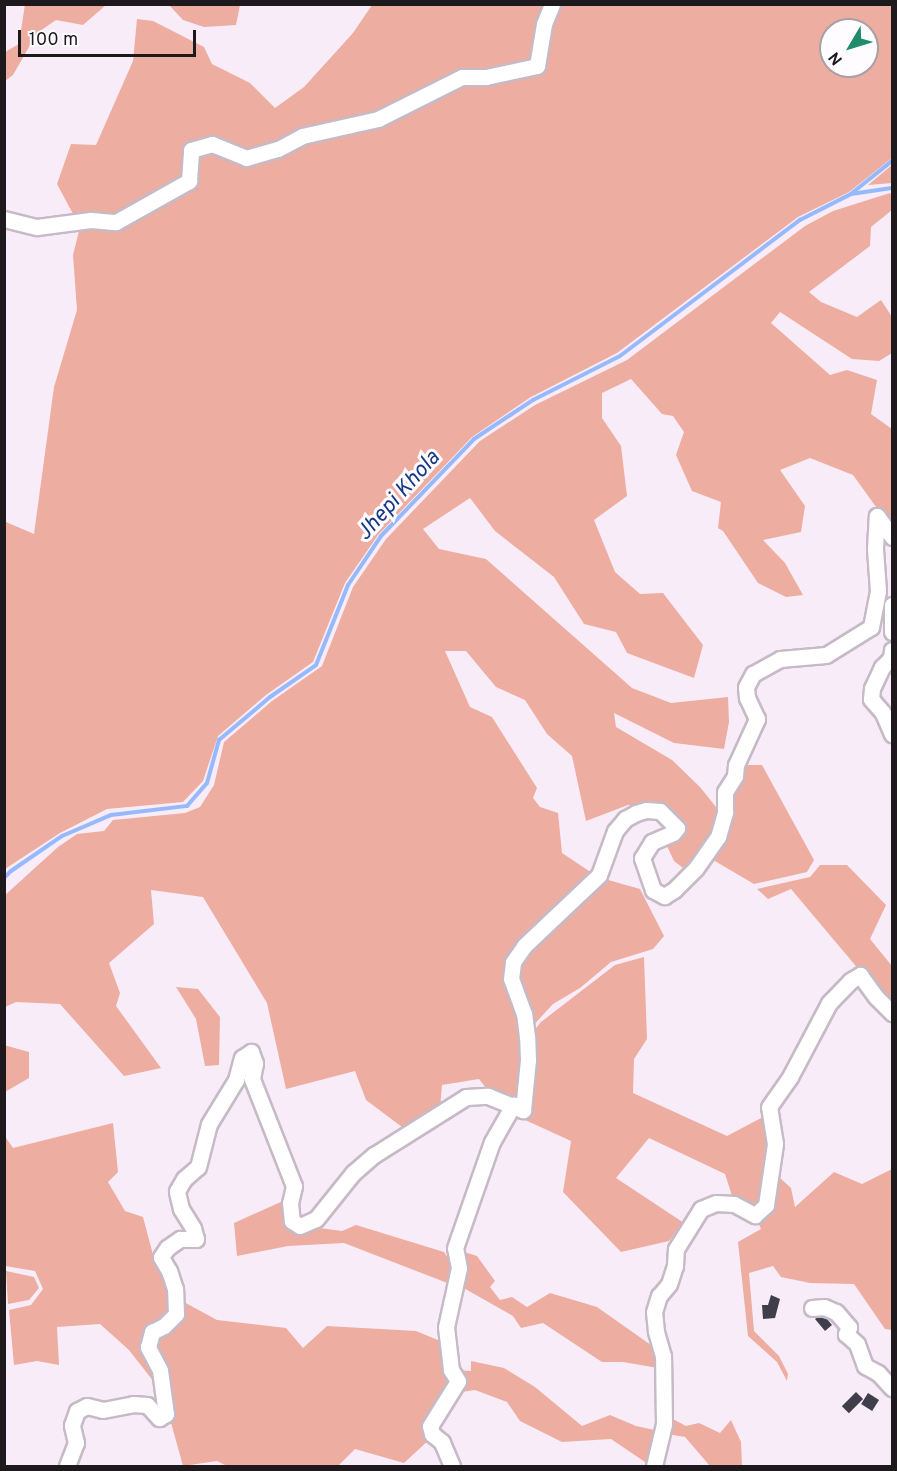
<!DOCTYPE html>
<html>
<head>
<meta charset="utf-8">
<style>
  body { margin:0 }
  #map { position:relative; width:897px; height:1471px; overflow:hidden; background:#f8ecf8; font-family:Overpass,sans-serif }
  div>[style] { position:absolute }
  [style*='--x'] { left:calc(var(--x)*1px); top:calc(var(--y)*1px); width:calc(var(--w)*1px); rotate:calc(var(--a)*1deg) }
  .green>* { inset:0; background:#eeada1 }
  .stream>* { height:4px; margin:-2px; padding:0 2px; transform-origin:2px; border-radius:2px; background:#96b9fc }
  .building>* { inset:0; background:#403e4a; transform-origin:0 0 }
  .roads { filter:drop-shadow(2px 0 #c6bac6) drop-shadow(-2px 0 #c6bac6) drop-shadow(0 2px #c6bac6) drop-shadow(0 -2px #c6bac6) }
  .street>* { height:15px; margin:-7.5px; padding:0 7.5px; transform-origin:7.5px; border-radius:7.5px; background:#fff }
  span { translate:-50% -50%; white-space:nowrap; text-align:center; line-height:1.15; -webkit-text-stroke:6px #fffcff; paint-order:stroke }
  .water-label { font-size:22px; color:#163985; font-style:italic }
  .frame { position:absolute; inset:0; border:6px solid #1d191d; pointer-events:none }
  .north { position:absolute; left:819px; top:18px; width:60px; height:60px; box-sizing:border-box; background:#fffcff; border:2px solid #a5a1a5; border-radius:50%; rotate:232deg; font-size:16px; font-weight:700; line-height:24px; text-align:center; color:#1d191d }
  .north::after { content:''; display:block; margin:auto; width:21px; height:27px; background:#1f8c6b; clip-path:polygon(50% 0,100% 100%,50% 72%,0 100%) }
  .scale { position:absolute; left:18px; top:30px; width:178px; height:27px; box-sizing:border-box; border:3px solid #1d191d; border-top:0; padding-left:8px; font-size:18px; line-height:21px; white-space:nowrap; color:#1d191d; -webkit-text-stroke:4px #fffcff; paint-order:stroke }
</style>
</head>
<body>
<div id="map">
  <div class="green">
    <i style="clip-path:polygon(25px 4px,106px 4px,106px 5px,83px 25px,56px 20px,37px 33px,13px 75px,5px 81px,5px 52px,19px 44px)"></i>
    <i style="clip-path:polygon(169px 5px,169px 4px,240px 5px,236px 25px,204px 27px,183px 20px)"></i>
    <i style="clip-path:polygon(evenodd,372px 5px,892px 5px,892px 158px,849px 192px,798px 217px,617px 353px,531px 397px,472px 437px,378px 535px,345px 583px,313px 662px,266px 695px,218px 736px,203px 781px,183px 802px,107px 809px,60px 833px,5px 869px,5px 529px,6px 522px,34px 534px,54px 387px,77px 310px,73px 255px,80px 227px,57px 184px,71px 144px,96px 145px,133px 61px,137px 19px,153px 21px,204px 47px,212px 64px,250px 83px,275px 108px,304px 87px,353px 33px,372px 5px,831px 30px,867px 30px,867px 66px,831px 66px,831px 30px)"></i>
    <i style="clip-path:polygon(892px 165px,892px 183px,868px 185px)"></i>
    <i style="clip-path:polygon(890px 193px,892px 195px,892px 210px,871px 227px,870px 246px,809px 292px,821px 302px,857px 317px,881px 300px,892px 317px,892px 353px,879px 361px,852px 359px,780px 312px,771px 323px,830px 375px,847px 370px,877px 380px,871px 414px,892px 429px,892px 529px,853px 475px,810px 458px,780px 470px,805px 506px,801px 532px,763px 540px,785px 563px,803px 595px,786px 597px,758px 583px,723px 531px,718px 528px,721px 502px,692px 491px,676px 455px,684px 432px,673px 416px,662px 414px,631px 379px,602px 393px,602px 418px,621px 446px,627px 496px,594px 520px,615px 572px,640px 594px,663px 593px,703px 645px,694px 678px,627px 653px,616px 632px,584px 624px,554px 577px,495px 531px,470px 498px,423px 529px,439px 549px,486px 559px,632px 688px,671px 703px,728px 697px,729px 722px,724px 749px,674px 743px,614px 713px,616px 727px,672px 760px,700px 787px,720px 812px,714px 834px,687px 871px,674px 861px,666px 844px,680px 829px,657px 806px,628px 805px,586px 821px,572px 756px,547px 734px,525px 700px,496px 687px,466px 651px,445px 651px,470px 707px,492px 717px,537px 788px,533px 798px,540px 807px,558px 813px,562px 853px,595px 875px,509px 962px,523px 1036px,519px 1103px,489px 1092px,479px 1079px,442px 1085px,440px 1109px,406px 1130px,366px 1100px,355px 1071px,286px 1089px,267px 1003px,203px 897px,151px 890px,154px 924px,109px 963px,120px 993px,116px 1006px,161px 1068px,124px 1076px,60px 1004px,16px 1002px,5px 1007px,4px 896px,58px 847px,77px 834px,104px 831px,113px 820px,185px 813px,200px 807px,214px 785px,224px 742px,272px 701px,322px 666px,353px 587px,386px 539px,480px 441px,535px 405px,627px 360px,805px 226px,833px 211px)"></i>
    <i style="clip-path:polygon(739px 765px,762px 765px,814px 860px,807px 872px,754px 884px,708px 857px)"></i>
    <i style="clip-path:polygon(820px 865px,847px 865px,886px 905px,870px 939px,892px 966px,892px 1009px,791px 889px,768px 899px,757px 889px,810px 877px)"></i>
    <i style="clip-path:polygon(601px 878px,640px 889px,664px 936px,653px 949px,611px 962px,580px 988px,553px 1004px,529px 1030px,518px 997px,516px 962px)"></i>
    <i style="clip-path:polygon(644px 957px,647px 1039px,634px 1059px,633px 1093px,727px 1136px,765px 1116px,770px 1170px,755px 1212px,733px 1199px,725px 1174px,649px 1138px,616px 1178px,684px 1223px,669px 1241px,621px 1252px,563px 1192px,571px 1141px,512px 1114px,523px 1111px,529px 1037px,541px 1022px,615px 965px)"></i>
    <i style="clip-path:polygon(176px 987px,198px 989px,220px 1017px,219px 1065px,205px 1066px,196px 1019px)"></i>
    <i style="clip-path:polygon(4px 1045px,29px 1052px,29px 1078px,5px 1092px)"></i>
    <i style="clip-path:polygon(113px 1123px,118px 1172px,108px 1182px,125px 1211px,143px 1217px,157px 1270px,170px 1284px,171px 1313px,150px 1330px,161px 1391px,129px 1350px,100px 1324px,57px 1327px,59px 1365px,37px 1361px,14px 1365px,9px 1310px,31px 1305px,43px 1289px,35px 1271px,5px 1266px,4px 1135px,13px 1148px)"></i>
    <i style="clip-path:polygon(892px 1169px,892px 1330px,885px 1329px,854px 1284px,810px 1283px,781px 1277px,773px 1266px,749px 1273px,754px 1331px,779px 1356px,788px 1374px,787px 1381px,777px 1362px,748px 1336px,738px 1242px,761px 1229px,758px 1222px,771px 1209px,779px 1177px,791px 1188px,795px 1207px,834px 1172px,862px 1184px)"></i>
    <i style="clip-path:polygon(283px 1201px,284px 1217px,291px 1229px,298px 1234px,308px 1233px,312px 1227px,342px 1231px,356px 1225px,444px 1252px,454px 1267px,450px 1284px,344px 1243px,288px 1246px,237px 1256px,234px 1223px)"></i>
    <i style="clip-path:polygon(461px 1251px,477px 1256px,495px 1281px,490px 1287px,500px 1300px,512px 1297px,527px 1307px,550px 1293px,597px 1307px,658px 1350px,658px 1368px,623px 1362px,602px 1362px,543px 1323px,521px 1328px,513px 1316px,460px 1286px)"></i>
    <i style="clip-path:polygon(6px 1271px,34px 1277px,39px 1288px,29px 1300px,8px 1304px)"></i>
    <i style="clip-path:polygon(182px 1301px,217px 1320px,286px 1328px,303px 1348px,327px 1326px,416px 1331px,445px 1343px,456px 1382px,431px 1438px,404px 1463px,355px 1449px,338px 1466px,227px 1466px,217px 1461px,183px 1466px,150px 1347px)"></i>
    <i style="clip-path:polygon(471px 1361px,504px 1368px,535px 1387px,582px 1426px,610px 1415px,636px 1426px,659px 1431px,648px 1464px,611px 1439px,562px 1442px,520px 1421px,507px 1402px,475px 1390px,455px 1393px,454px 1370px,471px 1371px)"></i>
    <i style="clip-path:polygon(669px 1417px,686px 1426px,699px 1423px,720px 1433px,731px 1420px,741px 1442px,742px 1466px,710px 1466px,685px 1437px,667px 1434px)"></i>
  </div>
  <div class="stream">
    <i style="--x:852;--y:193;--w:51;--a:-38.7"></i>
    <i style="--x:4;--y:878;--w:10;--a:-45"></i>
    <i style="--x:11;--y:871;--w:62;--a:-34.5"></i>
    <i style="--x:62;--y:836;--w:53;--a:-23.2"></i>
    <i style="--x:111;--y:815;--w:77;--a:-6.8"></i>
    <i style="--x:187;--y:806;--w:30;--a:-49"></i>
    <i style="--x:207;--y:783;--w:45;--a:-74.4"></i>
    <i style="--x:219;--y:740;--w:67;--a:-40.1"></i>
    <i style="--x:270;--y:697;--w:56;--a:-34.8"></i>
    <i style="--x:316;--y:665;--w:86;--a:-68.2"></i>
    <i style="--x:348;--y:585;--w:59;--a:-56"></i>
    <i style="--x:381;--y:536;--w:134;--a:-46.2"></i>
    <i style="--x:474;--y:439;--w:71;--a:-33.5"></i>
    <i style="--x:533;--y:400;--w:97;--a:-26.8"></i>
    <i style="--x:620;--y:356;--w:226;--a:-37.1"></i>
    <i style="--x:800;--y:220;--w:57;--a:-27"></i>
    <i style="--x:851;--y:194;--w:41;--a:-8.3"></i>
  </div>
  <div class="building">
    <i style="clip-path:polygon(771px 1295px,780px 1299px,775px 1318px,763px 1319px,762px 1305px,768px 1305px)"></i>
    <i style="clip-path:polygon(818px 1317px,827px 1319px,832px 1325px,825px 1331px,815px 1319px)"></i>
    <i style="left:856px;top:1392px;width:10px;height:20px;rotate:45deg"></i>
    <i style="left:868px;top:1393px;width:13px;height:13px;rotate:32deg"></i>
  </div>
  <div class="roads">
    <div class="street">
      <i style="--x:4;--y:219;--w:34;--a:14"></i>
      <i style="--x:37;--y:227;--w:54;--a:-7.4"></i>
      <i style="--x:91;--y:220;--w:25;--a:5"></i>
      <i style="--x:116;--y:222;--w:84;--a:-29.3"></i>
      <i style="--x:189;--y:181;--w:31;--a:-86"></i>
      <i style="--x:191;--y:150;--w:22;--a:-16"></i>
      <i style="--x:212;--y:144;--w:37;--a:22"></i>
      <i style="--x:246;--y:158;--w:33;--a:-16"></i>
      <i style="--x:278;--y:149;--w:27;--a:-28"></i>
      <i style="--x:302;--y:136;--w:78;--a:-12.6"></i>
      <i style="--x:378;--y:119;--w:94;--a:-26.6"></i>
      <i style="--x:462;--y:77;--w:24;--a:0"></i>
      <i style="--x:486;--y:77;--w:52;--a:-12.2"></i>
      <i style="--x:537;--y:66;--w:43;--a:-80.5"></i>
      <i style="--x:544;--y:24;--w:22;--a:-68"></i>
      <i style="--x:892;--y:605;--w:27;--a:90"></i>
      <i style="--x:892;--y:650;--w:8;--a:97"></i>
      <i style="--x:891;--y:658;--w:13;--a:135"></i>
      <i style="--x:882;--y:667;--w:23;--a:115"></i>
      <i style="--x:872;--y:688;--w:11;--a:95"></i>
      <i style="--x:871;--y:699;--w:18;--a:49"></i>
      <i style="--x:883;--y:713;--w:23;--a:67"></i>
      <i style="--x:812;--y:1308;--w:12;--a:-5"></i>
      <i style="--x:824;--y:1307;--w:13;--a:23"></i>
      <i style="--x:836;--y:1312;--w:20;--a:49"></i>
      <i style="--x:849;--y:1327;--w:8;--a:113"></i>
      <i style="--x:846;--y:1334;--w:15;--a:42"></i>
      <i style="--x:857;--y:1344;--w:23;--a:70"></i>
      <i style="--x:865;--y:1366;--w:15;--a:28"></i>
      <i style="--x:878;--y:1373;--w:21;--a:47"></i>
      <i style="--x:67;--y:1466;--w:25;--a:-69"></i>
      <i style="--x:76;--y:1443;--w:18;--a:-103"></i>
      <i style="--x:72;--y:1425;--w:15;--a:-70"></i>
      <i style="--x:77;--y:1411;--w:11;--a:-27"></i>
      <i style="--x:87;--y:1406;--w:16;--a:14"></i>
      <i style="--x:103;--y:1410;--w:31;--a:-11"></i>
      <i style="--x:133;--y:1404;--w:14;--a:4"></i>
      <i style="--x:147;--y:1405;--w:18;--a:47"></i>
      <i style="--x:159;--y:1418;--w:8;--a:-30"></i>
      <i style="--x:166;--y:1414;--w:44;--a:-97.8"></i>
      <i style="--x:160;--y:1370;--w:26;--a:-118"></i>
      <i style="--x:148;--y:1347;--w:16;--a:-75"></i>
      <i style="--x:152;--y:1332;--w:13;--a:-27"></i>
      <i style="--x:164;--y:1326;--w:17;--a:-45"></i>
      <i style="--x:176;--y:1314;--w:25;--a:-92"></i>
      <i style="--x:175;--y:1289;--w:19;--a:-108"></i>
      <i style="--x:169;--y:1271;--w:16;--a:-120"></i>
      <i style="--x:161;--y:1257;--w:11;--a:-56"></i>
      <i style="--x:167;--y:1248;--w:16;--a:-35"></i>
      <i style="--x:180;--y:1239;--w:16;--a:0"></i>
      <i style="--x:196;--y:1239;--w:11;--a:-105"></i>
      <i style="--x:193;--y:1228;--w:22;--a:-122"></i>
      <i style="--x:181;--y:1209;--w:18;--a:-103"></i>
      <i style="--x:177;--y:1191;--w:14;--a:-60"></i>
      <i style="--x:184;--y:1179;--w:18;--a:-41"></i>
      <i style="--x:198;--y:1167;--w:44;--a:-75.7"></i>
      <i style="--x:209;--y:1124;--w:52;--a:-58.5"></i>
      <i style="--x:236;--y:1080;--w:23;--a:-75"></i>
      <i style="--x:242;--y:1058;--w:11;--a:-34"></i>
      <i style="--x:251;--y:1052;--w:12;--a:70"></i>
      <i style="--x:255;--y:1063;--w:16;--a:101"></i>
      <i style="--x:252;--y:1079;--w:115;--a:68.6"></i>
      <i style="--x:294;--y:1186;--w:17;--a:103"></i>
      <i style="--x:290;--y:1203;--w:18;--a:84"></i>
      <i style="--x:292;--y:1221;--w:9;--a:32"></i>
      <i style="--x:300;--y:1226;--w:17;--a:-24"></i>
      <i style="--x:316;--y:1219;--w:59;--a:-51.2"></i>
      <i style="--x:353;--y:1173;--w:28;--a:-41"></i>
      <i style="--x:374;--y:1155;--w:109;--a:-32.2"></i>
      <i style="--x:466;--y:1097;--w:22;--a:-3"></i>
      <i style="--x:488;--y:1096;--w:38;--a:22"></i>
      <i style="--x:523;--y:1110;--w:50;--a:-84.3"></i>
      <i style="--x:528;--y:1060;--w:23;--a:-92"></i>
      <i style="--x:527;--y:1037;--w:23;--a:-97"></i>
      <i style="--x:524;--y:1014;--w:37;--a:-110"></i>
      <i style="--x:511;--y:979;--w:17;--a:-83"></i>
      <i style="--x:513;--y:962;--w:19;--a:-55"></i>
      <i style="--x:524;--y:946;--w:103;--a:-43.4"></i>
      <i style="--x:599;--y:875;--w:47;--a:-70"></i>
      <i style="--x:615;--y:831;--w:16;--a:-50"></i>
      <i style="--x:625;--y:819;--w:13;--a:-29"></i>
      <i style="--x:636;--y:813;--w:10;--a:-17"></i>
      <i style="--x:646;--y:810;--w:14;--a:4"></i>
      <i style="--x:660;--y:811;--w:24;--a:45"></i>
      <i style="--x:677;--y:828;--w:6;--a:129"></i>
      <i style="--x:673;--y:833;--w:23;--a:157"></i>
      <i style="--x:652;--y:842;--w:19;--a:122"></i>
      <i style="--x:642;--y:858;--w:34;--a:71"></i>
      <i style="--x:653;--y:890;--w:13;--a:29"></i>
      <i style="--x:664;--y:896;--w:12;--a:-31"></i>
      <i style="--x:674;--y:890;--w:31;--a:-45"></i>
      <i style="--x:696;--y:868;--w:38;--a:-55"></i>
      <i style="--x:718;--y:837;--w:26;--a:-74"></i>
      <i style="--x:725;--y:812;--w:20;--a:-90"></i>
      <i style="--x:725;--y:792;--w:19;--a:-58"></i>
      <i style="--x:735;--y:776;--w:11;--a:-85"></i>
      <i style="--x:736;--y:765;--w:51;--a:-65.5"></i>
      <i style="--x:757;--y:719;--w:23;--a:-115"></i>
      <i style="--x:747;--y:698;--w:11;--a:-95"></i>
      <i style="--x:746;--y:687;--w:15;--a:-62"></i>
      <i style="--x:753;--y:674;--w:31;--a:-29"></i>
      <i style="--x:780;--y:659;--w:46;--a:-5"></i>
      <i style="--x:826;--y:655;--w:53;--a:-31.9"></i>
      <i style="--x:871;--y:627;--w:37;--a:-79"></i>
      <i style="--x:878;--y:591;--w:42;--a:-94.1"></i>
      <i style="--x:875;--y:549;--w:33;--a:-87"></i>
      <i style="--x:877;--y:516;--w:26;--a:54"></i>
      <i style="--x:452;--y:1466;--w:26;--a:-113"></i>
      <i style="--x:442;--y:1442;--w:13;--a:-141"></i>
      <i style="--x:432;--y:1434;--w:8;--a:-104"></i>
      <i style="--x:430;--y:1426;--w:53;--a:-58.1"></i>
      <i style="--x:458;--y:1381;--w:13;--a:-122"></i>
      <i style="--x:451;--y:1370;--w:43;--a:-96.6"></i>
      <i style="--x:446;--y:1327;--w:60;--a:-77.6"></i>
      <i style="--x:459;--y:1268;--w:20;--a:-101"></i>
      <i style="--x:455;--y:1248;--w:112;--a:-70.8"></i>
      <i style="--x:492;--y:1142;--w:43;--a:-60.4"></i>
      <i style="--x:654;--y:1466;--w:43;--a:-76.6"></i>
      <i style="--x:664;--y:1424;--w:68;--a:-90.8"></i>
      <i style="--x:663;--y:1356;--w:26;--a:-106"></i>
      <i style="--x:656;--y:1331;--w:19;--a:-96"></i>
      <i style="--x:654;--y:1312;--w:17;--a:-73"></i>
      <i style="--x:659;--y:1296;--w:16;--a:-50"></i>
      <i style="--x:669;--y:1284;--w:19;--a:-72"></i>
      <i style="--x:675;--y:1266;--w:17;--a:-87"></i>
      <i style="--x:676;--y:1249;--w:47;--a:-58"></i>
      <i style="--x:701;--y:1209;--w:16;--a:-22"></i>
      <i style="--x:716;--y:1203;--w:18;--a:3"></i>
      <i style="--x:734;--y:1204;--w:24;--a:28"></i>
      <i style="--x:755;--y:1215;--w:15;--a:-42"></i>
      <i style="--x:766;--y:1205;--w:62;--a:-81.6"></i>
      <i style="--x:775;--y:1144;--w:37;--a:-99"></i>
      <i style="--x:769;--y:1107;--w:37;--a:-55"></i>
      <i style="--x:790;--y:1077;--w:84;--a:-62.2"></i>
      <i style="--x:829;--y:1003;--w:30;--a:-46"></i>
      <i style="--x:850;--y:981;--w:12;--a:-31"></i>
      <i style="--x:860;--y:975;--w:27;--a:54"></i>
      <i style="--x:876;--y:997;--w:23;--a:45"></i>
    </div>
  </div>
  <div class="water-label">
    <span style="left:399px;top:496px;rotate:-48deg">Jhepi Khola</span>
  </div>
  <div class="frame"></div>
  <div class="north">N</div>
  <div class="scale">100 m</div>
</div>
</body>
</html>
